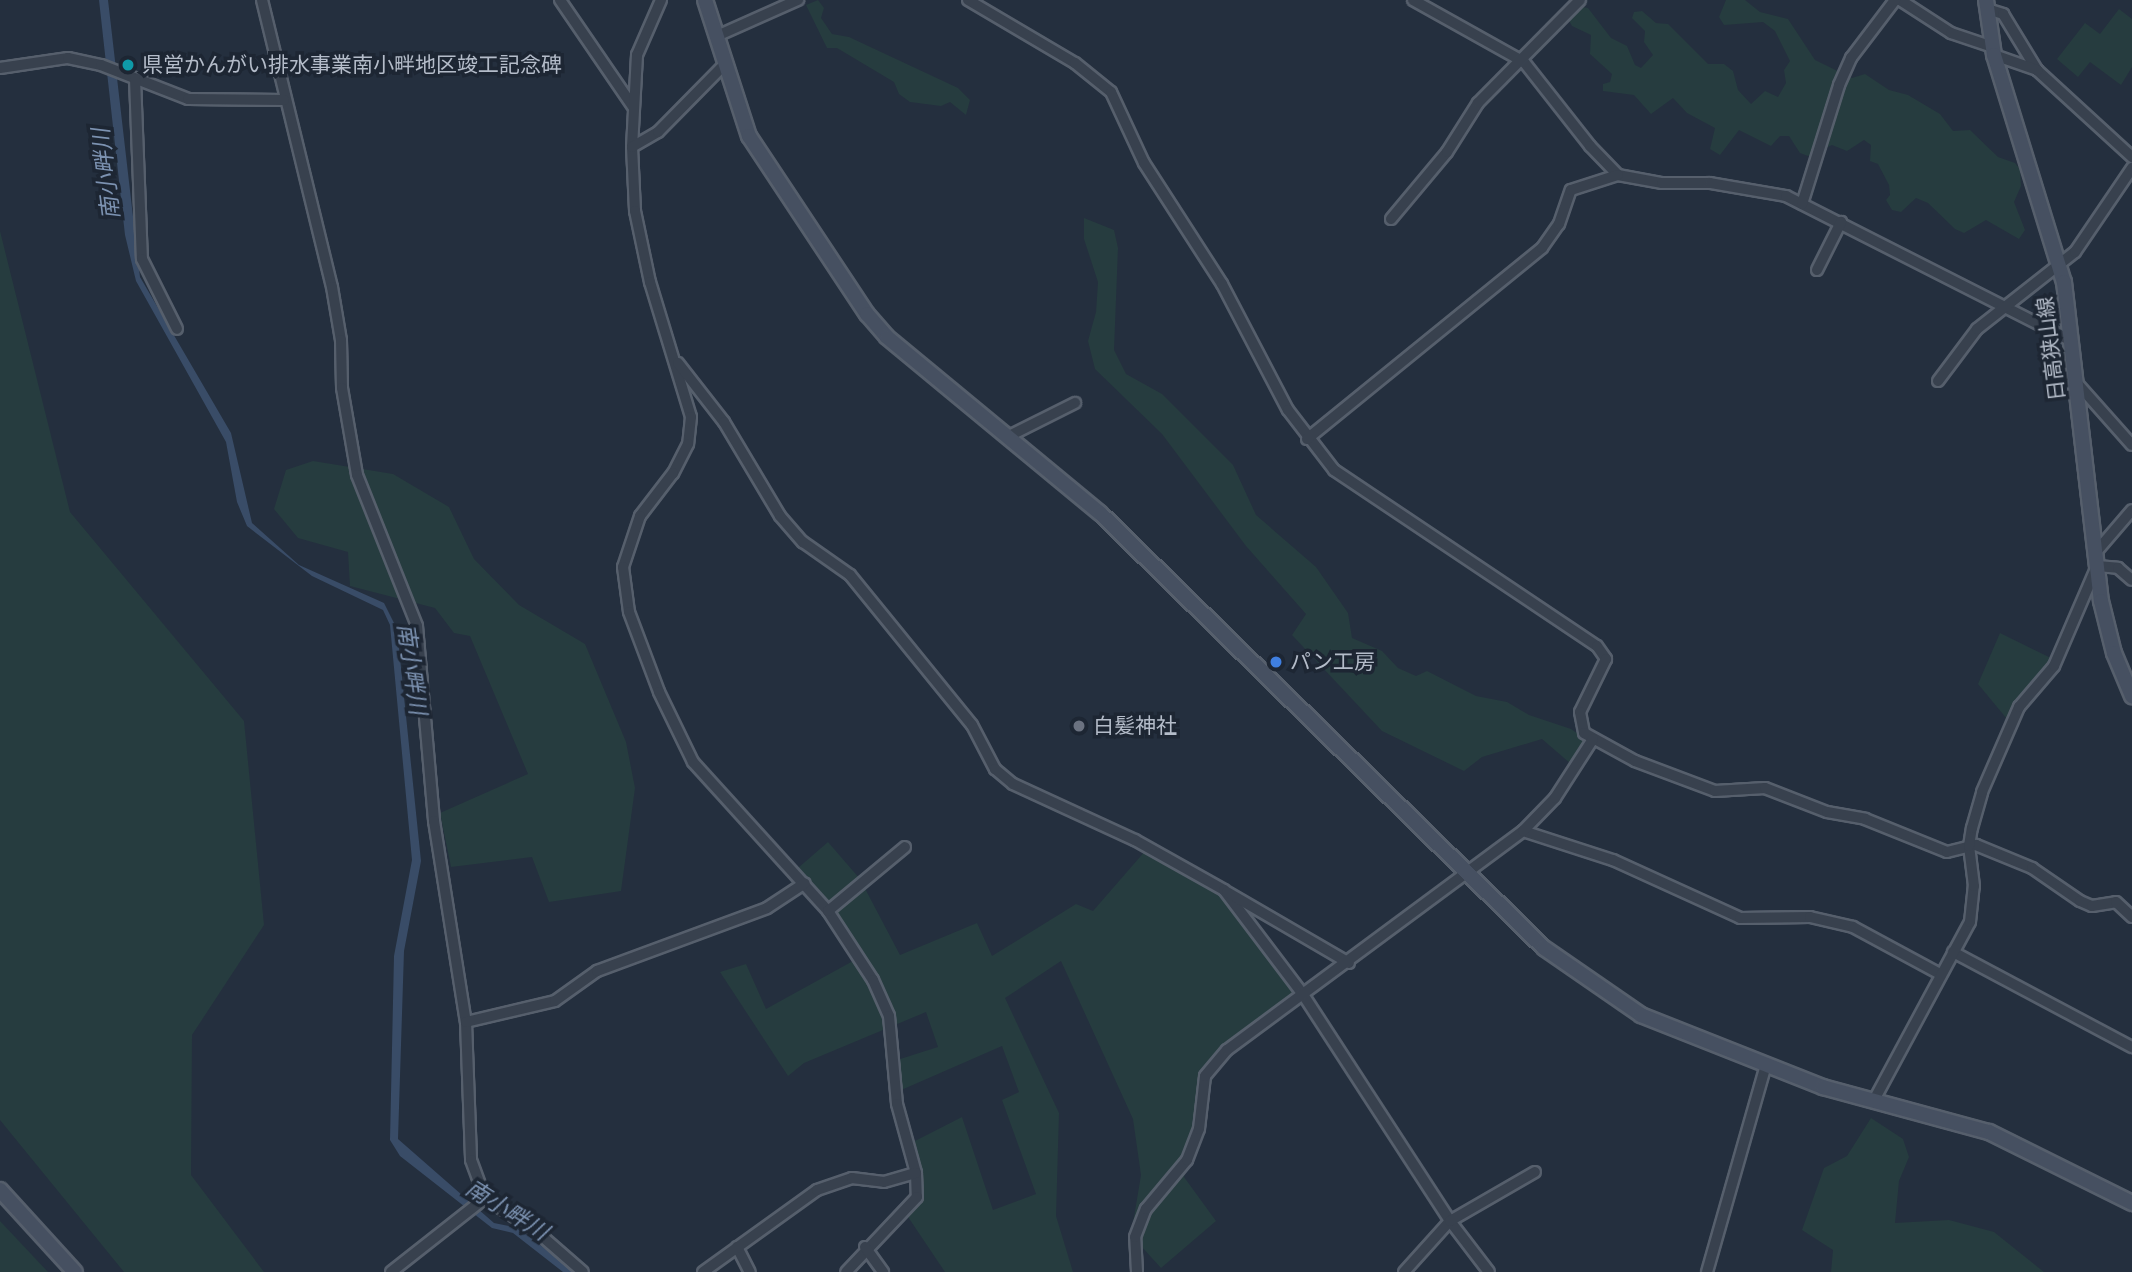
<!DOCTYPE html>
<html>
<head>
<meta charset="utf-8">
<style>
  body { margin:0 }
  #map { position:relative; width:2132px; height:1272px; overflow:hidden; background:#242f3e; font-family:Helvetica,"Noto Sans JP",sans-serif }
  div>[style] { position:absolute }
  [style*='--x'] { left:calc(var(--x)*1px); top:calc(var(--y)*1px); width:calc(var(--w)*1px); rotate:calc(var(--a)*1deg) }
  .green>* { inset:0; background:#263c3f }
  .water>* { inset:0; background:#394c67 }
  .roads { filter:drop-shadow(2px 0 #565f6c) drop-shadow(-2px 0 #565f6c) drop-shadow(0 2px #565f6c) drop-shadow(0 -2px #565f6c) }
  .street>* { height:10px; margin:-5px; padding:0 5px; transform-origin:5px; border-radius:5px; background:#38414e }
  .secondary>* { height:14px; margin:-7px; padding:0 7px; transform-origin:7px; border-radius:7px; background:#465061 }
  .dots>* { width:19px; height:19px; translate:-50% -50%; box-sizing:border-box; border:4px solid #1d2633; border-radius:50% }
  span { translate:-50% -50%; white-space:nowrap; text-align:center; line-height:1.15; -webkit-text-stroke:7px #1d2633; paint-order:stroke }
  .poi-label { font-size:21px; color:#b4bcc9 }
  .left { translate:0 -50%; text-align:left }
  .street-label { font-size:21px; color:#b4bcc9 }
  .water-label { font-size:23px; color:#7c92b1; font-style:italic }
</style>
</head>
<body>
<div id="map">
  <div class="green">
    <i style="clip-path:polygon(818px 0,824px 8px,821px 18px,832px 34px,849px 37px,958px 88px,970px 100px,966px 115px,950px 102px,941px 106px,910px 102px,899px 94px,894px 82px,837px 48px,827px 48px,806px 5px)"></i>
    <i style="clip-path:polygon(1726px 0,1745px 0,1760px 12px,1788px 19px,1815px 60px,1852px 78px,1865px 74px,1889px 90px,1908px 95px,1940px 114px,1953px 131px,1970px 130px,1998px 157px,2015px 163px,2020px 169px,2021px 186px,2014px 202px,2025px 230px,2019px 239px,1986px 220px,1964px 233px,1955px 229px,1928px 203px,1916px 198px,1901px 212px,1892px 210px,1886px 200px,1890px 195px,1889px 185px,1878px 164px,1870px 161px,1871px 145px,1864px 140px,1847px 151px,1832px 145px,1808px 156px,1800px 153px,1789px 136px,1780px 136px,1771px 146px,1739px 130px,1720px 155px,1710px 149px,1715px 128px,1687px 113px,1673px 98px,1651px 114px,1634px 95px,1603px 91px,1603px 84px,1610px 82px,1612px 74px,1590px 54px,1591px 35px,1572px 26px,1567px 17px,1577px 6px,1588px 8px,1611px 38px,1627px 46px,1635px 65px,1641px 68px,1653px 55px,1644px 42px,1645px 31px,1632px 18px,1634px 12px,1642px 11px,1656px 23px,1668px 24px,1708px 64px,1724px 64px,1733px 71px,1738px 90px,1751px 104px,1765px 91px,1778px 97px,1786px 83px,1784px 70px,1790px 61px,1775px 31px,1763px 22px,1724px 25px,1719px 17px)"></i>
    <i style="clip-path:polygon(2119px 9px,2132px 19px,2132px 67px,2121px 85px,2090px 62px,2078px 77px,2057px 59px,2085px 23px,2100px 34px)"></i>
    <i style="clip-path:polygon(1084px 218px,1114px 230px,1118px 248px,1114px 350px,1126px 374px,1162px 394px,1233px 465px,1256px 515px,1316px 567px,1348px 613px,1352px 638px,1382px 651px,1398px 668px,1416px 676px,1427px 671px,1476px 696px,1507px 702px,1529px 715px,1571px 729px,1587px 740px,1571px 764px,1542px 739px,1482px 757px,1464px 771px,1382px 731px,1292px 635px,1306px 614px,1246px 546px,1162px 434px,1095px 369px,1088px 341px,1096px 312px,1098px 282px,1084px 239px)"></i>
    <i style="clip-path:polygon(0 231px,70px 512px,244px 721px,264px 925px,192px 1035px,191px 1175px,264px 1272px,124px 1272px,0 1120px)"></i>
    <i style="clip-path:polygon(313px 461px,393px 474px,449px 507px,474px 559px,519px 605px,585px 644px,626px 742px,635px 788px,621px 891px,549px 902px,532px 857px,451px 867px,440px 813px,528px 774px,470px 636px,454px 633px,435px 608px,350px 586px,348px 552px,298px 538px,274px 509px,286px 470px)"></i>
    <i style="clip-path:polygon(2000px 633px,2053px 659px,2007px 719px,1978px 684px)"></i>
    <i style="clip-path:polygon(828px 842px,860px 879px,900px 955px,977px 923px,992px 956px,1076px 904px,1093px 911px,1146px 850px,1221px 893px,1299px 994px,1218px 1061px,1184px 1177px,1216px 1221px,1161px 1268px,1131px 1235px,1141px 1175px,1133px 1119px,1061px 961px,1005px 998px,1059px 1113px,1056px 1216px,1073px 1272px,945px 1272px,906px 1214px,920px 1197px,913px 1142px,962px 1117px,993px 1210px,1036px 1194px,1002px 1100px,1019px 1092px,1002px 1046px,899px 1091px,897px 1060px,938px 1047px,926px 1012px,804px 1063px,788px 1076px,720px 972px,746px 964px,766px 1009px,862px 956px,798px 868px)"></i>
    <i style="clip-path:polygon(1871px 1118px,1903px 1139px,1909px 1157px,1899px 1181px,1895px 1223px,1949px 1220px,1994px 1232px,2044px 1272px,1831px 1272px,1833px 1250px,1802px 1230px,1824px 1168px,1847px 1156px)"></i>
    <i style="clip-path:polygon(0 1221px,48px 1272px,0 1272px)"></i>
  </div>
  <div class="water">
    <i style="clip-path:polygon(99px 0,108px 0,140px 277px,231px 433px,252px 523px,299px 565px,384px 603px,397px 629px,421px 861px,404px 951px,398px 1139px,494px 1223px,518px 1228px,575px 1272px,563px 1272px,513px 1233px,492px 1228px,400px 1156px,390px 1140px,394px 956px,412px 860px,390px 625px,383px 610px,312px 576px,247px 526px,237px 502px,226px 442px,136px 281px,125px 235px)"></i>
  </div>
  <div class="roads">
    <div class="street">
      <i style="--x:262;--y:0;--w:295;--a:76.3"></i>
      <i style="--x:332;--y:287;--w:54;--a:80.4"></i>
      <i style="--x:341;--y:340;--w:48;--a:88.8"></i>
      <i style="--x:342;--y:388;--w:88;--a:80.2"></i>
      <i style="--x:357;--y:475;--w:162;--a:68.3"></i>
      <i style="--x:417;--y:626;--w:196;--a:85"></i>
      <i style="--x:434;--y:821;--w:204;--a:81"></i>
      <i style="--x:466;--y:1022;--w:138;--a:87.9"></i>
      <i style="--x:471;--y:1160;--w:40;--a:69.8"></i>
      <i style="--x:485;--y:1198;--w:61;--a:32.9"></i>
      <i style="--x:536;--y:1231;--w:62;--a:41.1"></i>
      <i style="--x:560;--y:0;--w:131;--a:55.6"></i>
      <i style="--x:661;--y:0;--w:60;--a:113.6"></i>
      <i style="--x:637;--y:55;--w:92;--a:93.1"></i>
      <i style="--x:632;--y:147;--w:64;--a:87.3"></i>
      <i style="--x:635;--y:211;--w:73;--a:78.1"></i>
      <i style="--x:650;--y:282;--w:141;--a:73.1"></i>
      <i style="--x:691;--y:417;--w:27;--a:96"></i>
      <i style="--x:688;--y:444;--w:33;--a:117"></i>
      <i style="--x:673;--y:473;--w:54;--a:127.5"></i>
      <i style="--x:640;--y:516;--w:54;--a:108.4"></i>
      <i style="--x:623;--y:567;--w:45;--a:82.4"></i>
      <i style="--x:629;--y:612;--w:85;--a:69.4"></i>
      <i style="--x:659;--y:692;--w:78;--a:64.1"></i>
      <i style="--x:693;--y:762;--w:201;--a:47.8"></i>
      <i style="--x:828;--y:911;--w:82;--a:56.9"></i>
      <i style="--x:873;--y:980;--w:39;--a:66"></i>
      <i style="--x:889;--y:1016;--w:88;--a:84.8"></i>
      <i style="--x:897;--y:1104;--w:72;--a:74.6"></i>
      <i style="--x:916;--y:1173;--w:24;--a:88"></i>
      <i style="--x:917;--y:1197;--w:103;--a:133.4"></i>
      <i style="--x:968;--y:0;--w:124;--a:30.5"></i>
      <i style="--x:1075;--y:63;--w:46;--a:38.9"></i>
      <i style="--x:1111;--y:92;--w:78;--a:65.1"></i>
      <i style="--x:1144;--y:163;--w:144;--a:57.2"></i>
      <i style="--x:1222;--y:284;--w:142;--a:62.4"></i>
      <i style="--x:1288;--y:410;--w:76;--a:52.5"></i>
      <i style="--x:1334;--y:470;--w:316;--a:33.8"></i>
      <i style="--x:1597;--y:646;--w:16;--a:55"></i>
      <i style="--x:1606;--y:659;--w:59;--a:116.1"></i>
      <i style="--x:1580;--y:712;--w:21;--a:79"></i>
      <i style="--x:1584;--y:733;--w:58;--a:28.8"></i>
      <i style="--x:1635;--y:761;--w:85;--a:20.6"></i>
      <i style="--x:1715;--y:791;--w:50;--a:-3.4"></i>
      <i style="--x:1765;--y:788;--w:66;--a:21.2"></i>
      <i style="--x:1827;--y:812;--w:39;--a:10"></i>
      <i style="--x:1865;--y:819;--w:88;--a:21.9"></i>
      <i style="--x:1947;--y:852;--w:30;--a:-14"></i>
      <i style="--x:1976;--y:845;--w:61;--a:22.3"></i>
      <i style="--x:2032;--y:868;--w:58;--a:34.5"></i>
      <i style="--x:2080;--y:901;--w:13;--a:23"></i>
      <i style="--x:2092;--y:906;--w:24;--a:-9"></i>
      <i style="--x:2116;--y:902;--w:22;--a:43"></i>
      <i style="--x:1413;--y:0;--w:127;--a:29.2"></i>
      <i style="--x:1524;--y:62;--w:107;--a:51.8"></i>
      <i style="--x:1590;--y:146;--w:40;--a:46"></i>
      <i style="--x:1618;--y:175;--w:45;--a:10.3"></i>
      <i style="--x:1662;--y:183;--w:48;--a:0"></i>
      <i style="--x:1710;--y:183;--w:77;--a:9.7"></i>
      <i style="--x:1786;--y:196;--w:321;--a:26.9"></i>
      <i style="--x:1900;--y:0;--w:61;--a:32.9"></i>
      <i style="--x:1951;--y:33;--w:44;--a:18.4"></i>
      <i style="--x:1987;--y:9;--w:17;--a:17"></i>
      <i style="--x:2003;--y:14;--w:66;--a:58.7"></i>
      <i style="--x:2037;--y:70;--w:129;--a:42.5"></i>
      <i style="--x:717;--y:36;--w:89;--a:-24"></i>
      <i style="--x:1994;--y:55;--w:46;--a:19.2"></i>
      <i style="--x:0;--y:68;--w:69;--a:-8.4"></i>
      <i style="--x:68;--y:58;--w:34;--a:12"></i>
      <i style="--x:101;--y:65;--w:93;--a:21.3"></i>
      <i style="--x:188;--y:99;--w:96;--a:0.6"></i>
      <i style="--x:135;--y:79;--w:180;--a:87.8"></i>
      <i style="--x:142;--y:259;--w:78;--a:63.4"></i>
      <i style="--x:632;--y:147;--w:30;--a:-30"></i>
      <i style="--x:658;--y:132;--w:95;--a:-45.4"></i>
      <i style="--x:1802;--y:204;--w:125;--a:-72.7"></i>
      <i style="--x:1839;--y:85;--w:30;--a:-66"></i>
      <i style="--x:1851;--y:58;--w:73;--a:-52.8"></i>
      <i style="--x:1391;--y:219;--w:87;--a:-50.1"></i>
      <i style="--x:1447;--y:152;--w:58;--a:-57.7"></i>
      <i style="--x:1478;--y:103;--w:145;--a:-45.3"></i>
      <i style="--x:1817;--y:270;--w:54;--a:-63.4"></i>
      <i style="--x:678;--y:363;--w:75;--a:52.1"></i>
      <i style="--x:724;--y:422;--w:109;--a:59.2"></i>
      <i style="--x:780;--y:516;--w:35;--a:49"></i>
      <i style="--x:803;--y:542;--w:57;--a:35.1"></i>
      <i style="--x:850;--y:575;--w:193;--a:50.9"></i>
      <i style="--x:972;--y:725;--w:50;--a:62.4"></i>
      <i style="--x:995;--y:769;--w:23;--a:40"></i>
      <i style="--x:1013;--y:784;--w:134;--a:24.7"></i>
      <i style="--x:1135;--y:840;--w:102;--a:29.3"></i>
      <i style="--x:1224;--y:890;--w:129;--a:52.9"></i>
      <i style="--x:1302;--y:993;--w:272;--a:57"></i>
      <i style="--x:1450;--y:1221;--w:64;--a:52.6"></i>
      <i style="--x:1938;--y:381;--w:65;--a:-53.1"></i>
      <i style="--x:1977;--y:329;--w:125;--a:-38.2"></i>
      <i style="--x:2075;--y:252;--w:102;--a:-55.8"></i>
      <i style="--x:2076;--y:382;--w:84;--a:48.4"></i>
      <i style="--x:1009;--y:436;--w:74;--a:-26.6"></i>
      <i style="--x:1307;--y:439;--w:303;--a:-39.1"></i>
      <i style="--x:1542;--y:248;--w:29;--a:-55"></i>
      <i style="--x:1559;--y:224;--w:36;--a:-71"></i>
      <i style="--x:1571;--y:190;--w:49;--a:-17.7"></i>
      <i style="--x:2096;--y:552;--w:55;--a:-49.4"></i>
      <i style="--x:1523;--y:831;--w:95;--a:17.9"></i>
      <i style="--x:1613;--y:860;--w:140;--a:24.5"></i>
      <i style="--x:1740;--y:918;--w:70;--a:-0.8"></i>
      <i style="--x:1810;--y:917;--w:44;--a:13.1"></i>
      <i style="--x:1853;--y:927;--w:99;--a:28.4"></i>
      <i style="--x:1227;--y:892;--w:141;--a:30.2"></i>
      <i style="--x:828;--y:911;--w:100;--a:-39.7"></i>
      <i style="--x:1953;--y:952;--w:203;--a:28"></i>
      <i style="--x:466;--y:1022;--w:91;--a:-13.3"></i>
      <i style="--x:555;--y:1001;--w:52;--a:-35.5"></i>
      <i style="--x:597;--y:971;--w:181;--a:-20.3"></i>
      <i style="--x:767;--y:908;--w:45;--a:-33.3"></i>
      <i style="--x:1873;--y:1102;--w:204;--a:-61.7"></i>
      <i style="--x:1970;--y:922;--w:36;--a:-84"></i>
      <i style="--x:1974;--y:886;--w:40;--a:-97.1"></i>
      <i style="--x:1969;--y:846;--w:18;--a:-81"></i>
      <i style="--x:1972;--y:828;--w:37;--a:-74"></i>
      <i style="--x:1982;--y:792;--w:93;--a:-66.5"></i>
      <i style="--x:2019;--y:707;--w:54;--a:-49.5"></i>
      <i style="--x:2054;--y:666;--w:109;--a:-66.7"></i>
      <i style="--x:2097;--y:566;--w:21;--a:5"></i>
      <i style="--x:2118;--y:568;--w:18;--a:41"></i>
      <i style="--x:737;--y:1247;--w:28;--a:63"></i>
      <i style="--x:865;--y:1247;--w:31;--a:54"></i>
      <i style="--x:391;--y:1272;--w:120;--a:-38.2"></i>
      <i style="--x:703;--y:1272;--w:140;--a:-35.7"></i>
      <i style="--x:817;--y:1190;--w:37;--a:-19"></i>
      <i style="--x:852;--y:1178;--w:32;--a:7"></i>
      <i style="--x:884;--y:1182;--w:33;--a:-16"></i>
      <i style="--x:1137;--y:1272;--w:35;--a:-93"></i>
      <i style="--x:1135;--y:1237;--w:30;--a:-69"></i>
      <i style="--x:1146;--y:1209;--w:64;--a:-50.1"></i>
      <i style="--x:1187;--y:1160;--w:33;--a:-69"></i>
      <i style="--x:1199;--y:1129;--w:53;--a:-83.5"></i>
      <i style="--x:1205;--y:1076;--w:34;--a:-50"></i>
      <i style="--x:1227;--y:1050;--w:368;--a:-36.5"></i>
      <i style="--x:1523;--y:831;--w:46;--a:-45.9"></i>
      <i style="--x:1555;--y:798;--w:70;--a:-57.2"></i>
      <i style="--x:1404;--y:1272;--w:69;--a:-48"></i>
      <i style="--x:1450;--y:1221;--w:98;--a:-30"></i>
      <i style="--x:1707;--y:1272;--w:215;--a:-74.1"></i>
    </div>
    <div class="secondary">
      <i style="--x:705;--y:0;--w:143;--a:72.1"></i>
      <i style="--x:749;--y:136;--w:214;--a:56.5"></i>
      <i style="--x:867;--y:314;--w:30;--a:49"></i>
      <i style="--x:887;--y:337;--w:276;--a:39.6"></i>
      <i style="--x:1100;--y:513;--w:622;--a:44.41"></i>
      <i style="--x:1544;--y:948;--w:118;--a:34.6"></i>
      <i style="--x:1641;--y:1015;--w:196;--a:21.6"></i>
      <i style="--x:1823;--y:1087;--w:172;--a:15.2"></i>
      <i style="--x:1989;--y:1132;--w:160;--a:26.4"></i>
      <i style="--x:1986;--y:0;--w:56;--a:81.7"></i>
      <i style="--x:1994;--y:55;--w:238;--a:72.9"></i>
      <i style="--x:2064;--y:282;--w:321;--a:83.4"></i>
      <i style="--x:2101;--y:601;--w:54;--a:76"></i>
      <i style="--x:2114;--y:653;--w:47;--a:67.3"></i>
      <i style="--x:0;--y:1190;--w:111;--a:47.6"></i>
    </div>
  </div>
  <div class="dots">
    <i style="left:128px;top:65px;background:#0f9aa8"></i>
    <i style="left:1276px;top:662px;background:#3f7fe0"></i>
    <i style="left:1079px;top:726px;background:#6b7280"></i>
  </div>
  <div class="poi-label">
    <span class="left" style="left:142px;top:65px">県営かんがい排水事業南小畔地区竣工記念碑</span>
    <span class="left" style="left:1290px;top:662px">パン工房</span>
    <span class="left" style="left:1093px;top:726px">白髪神社</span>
  </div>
  <div class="street-label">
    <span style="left:2051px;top:349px;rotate:-97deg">日高狭山線</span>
  </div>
  <div class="water-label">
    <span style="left:106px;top:174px;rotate:-97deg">南小畔川</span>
    <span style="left:412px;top:669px;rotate:82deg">南小畔川</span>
    <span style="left:507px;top:1210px;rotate:32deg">南小畔川</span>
  </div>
</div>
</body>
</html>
